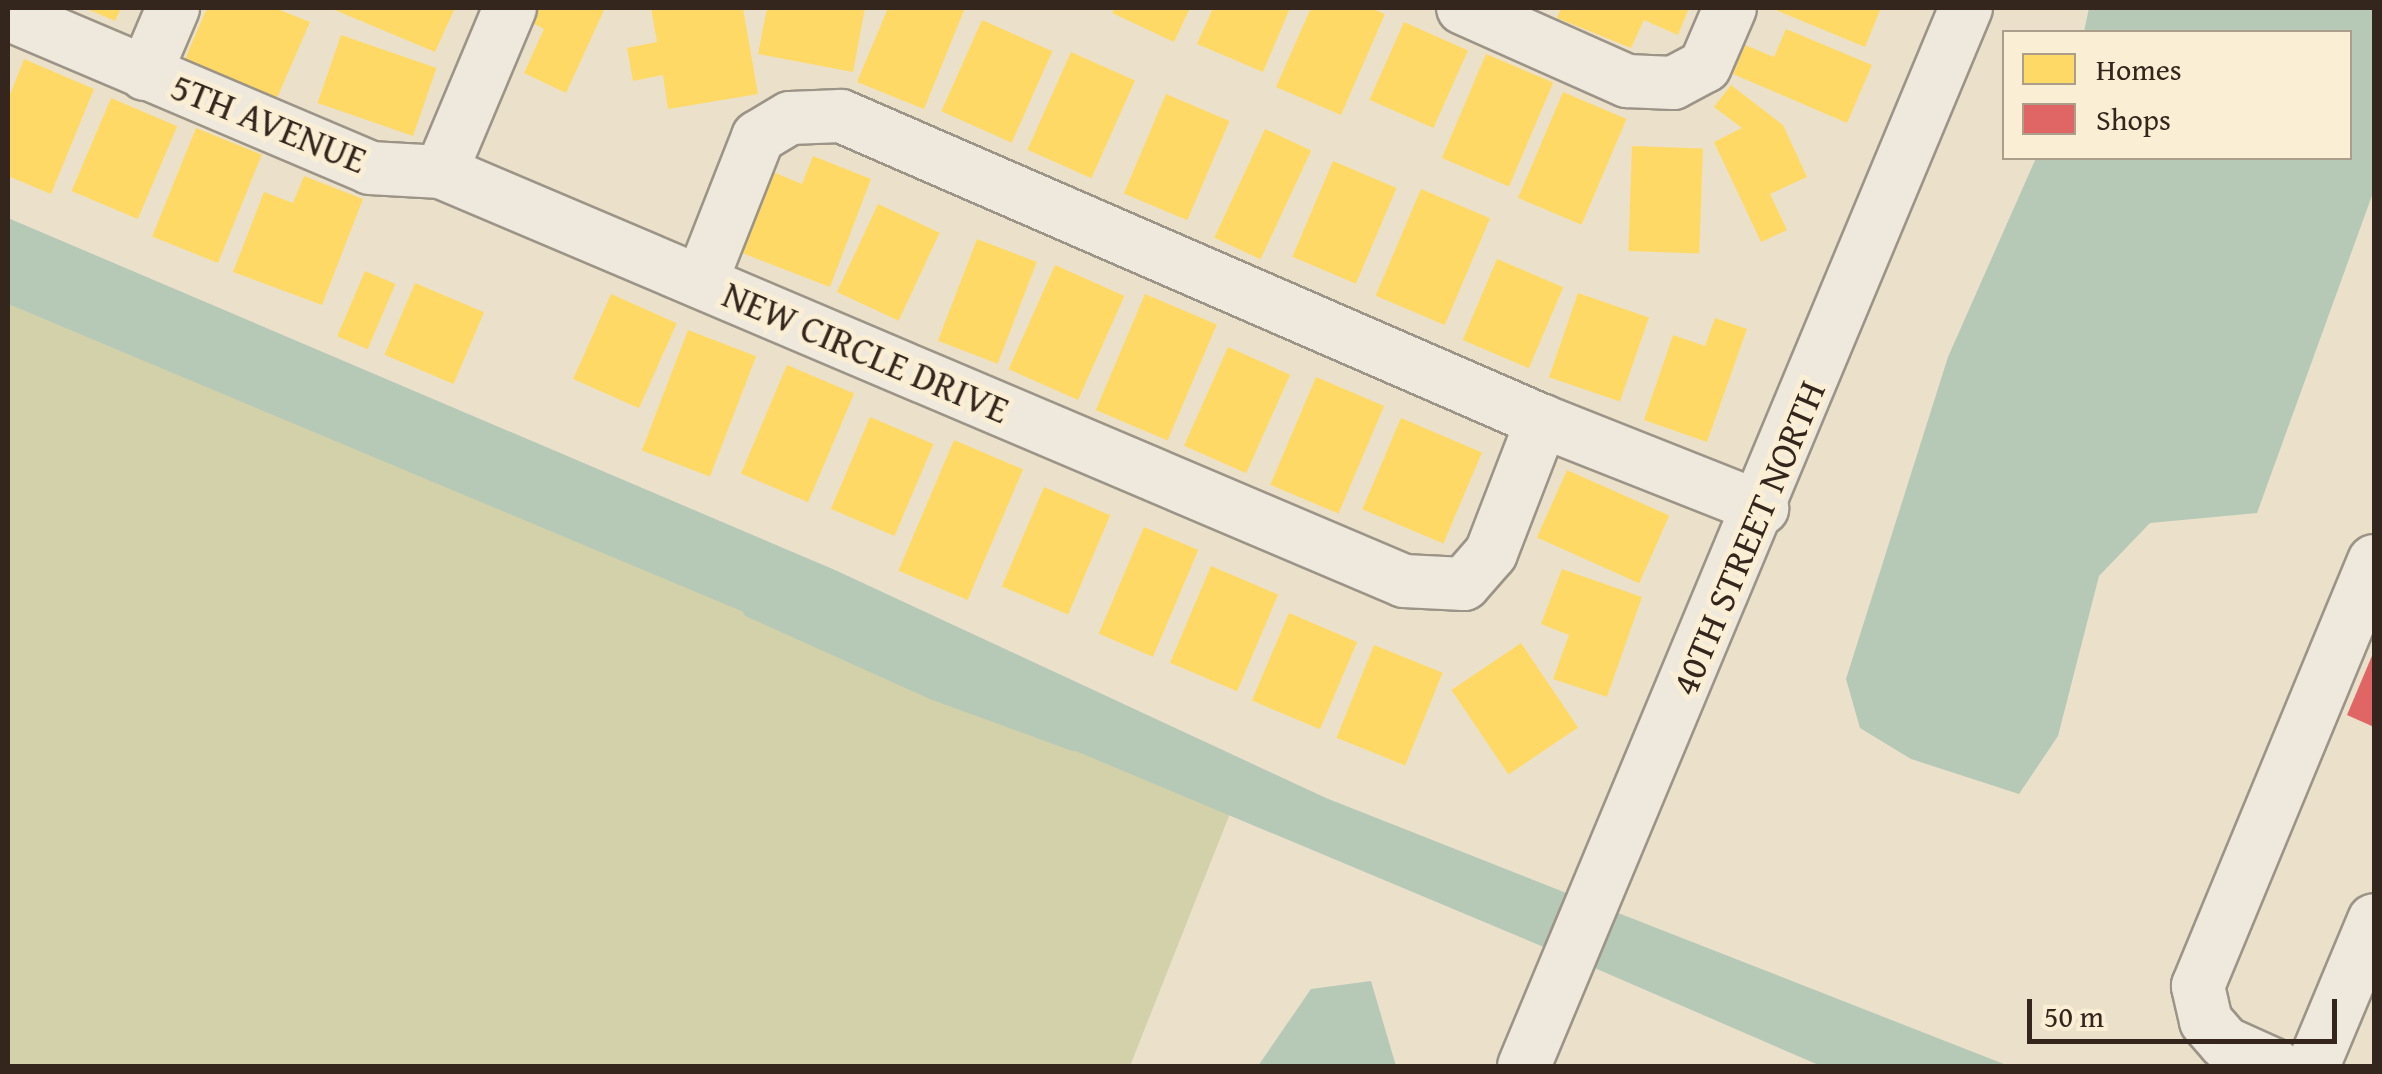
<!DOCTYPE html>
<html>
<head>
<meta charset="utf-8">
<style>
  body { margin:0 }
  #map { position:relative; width:2382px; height:1074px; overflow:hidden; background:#ebe0ca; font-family:"Gentium Book Plus",serif }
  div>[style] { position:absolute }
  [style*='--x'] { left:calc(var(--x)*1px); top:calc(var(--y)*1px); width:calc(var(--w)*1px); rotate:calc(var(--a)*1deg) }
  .green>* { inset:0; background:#d2d1aa }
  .water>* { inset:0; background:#b5c9b6 }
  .homes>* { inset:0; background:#ffd966; transform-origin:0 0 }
  .shops>* { inset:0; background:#e06666 }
  .stream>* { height:12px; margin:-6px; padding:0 6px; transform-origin:6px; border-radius:6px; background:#b5c9b6 }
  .roads { filter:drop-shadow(2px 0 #9c9487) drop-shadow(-2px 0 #9c9487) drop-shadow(0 2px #9c9487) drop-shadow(0 -2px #9c9487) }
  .minor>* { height:52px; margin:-26px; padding:0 26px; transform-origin:26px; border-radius:26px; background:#eee8dd }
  span { translate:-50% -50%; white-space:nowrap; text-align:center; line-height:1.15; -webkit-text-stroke:10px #faeed4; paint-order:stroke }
  .street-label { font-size:38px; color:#35261d }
  .frame { position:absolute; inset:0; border:10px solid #35261d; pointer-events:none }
  .legend { position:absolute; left:2002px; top:30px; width:350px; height:130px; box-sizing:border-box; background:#faeed4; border:2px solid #ab9e8b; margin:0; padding:12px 18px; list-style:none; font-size:30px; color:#35261d }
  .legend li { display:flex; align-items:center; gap:20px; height:50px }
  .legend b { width:50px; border:2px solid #ab9e8b }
  .scale { position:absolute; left:2027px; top:999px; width:310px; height:45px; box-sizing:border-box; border:5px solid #35261d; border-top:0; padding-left:12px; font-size:30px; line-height:35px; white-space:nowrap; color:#35261d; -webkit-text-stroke:8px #faeed4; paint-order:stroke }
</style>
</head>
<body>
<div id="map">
  <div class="green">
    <i style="clip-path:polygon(8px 304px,1231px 811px,1130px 1066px,8px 1066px)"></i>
  </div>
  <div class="water">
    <i style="clip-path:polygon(2089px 8px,2374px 8px,2374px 190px,2257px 513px,2150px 523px,2099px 576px,2058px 736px,2019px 794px,1911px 759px,1860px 728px,1846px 679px,1948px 357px,2036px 158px,2350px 158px,2350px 32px,2084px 32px)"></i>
    <i style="clip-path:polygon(8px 218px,835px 570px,1326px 798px,1574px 896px,1551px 950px,8px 304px)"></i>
    <i style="clip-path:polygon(1613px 911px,2009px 1066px,1821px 1066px,1590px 966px)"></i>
    <i style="clip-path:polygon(1371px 981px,1396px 1066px,1258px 1066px,1311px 989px)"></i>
  </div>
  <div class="homes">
    <i style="clip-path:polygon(85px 8px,121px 8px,115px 21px)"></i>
    <i style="clip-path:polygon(207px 8px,275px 8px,310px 22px,277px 98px,185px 59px)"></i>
    <i style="clip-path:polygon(330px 8px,455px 8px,435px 52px)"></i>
    <i style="clip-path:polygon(527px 8px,605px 8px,566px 93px,524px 73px,544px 29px,522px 18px)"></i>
    <i style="clip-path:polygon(651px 8px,743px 8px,758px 94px,668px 109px,663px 75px,633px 81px,627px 48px,657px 42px)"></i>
    <i style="clip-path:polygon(767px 8px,865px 8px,853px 72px,758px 54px)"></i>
    <i style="clip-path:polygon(888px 8px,965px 8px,924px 109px,857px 82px)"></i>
    <i style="clip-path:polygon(1115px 8px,1190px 8px,1174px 42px,1112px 13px)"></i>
    <i style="clip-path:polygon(1213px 8px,1290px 8px,1263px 72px,1197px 44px)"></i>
    <i style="clip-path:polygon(1311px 8px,1370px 8px,1385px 14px,1341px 115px,1276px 87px)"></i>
    <i style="clip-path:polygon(1561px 8px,1689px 8px,1678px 35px,1644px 20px,1631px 48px,1557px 18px)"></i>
    <i style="clip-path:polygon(1771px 8px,1881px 8px,1865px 47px)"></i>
    <i style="left:982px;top:20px;width:77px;height:100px;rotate:24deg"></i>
    <i style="left:1404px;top:22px;width:70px;height:85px;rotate:24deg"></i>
    <i style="clip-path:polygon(1786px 29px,1872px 65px,1847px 123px,1733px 74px,1745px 45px,1774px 57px)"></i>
    <i style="left:341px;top:35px;width:101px;height:72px;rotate:19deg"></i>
    <i style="left:1071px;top:52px;width:70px;height:107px;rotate:24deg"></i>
    <i style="left:1486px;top:54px;width:73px;height:113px;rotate:23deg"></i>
    <i style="clip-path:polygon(24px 59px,94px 89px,51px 194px,8px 176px,8px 100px)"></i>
    <i style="clip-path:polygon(1731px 85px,1783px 125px,1807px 177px,1770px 194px,1787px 230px,1761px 242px,1714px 142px,1742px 128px,1714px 107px)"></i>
    <i style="left:1563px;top:92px;width:69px;height:115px;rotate:23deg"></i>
    <i style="left:1166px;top:94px;width:69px;height:108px;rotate:23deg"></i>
    <i style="left:111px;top:98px;width:72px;height:101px;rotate:23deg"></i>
    <i style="left:196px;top:128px;width:71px;height:117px;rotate:22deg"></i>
    <i style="left:1265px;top:129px;width:51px;height:120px;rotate:25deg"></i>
    <i style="left:1632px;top:146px;width:71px;height:105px;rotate:2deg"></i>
    <i style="clip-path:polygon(813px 156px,871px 179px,830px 287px,742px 253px,773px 172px,802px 184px)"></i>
    <i style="left:1333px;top:161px;width:69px;height:104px;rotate:23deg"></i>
    <i style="clip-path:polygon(304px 176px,363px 199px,322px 305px,233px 272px,264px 192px,293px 203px)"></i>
    <i style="left:1421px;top:189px;width:75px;height:116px;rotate:23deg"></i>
    <i style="left:878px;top:204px;width:68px;height:97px;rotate:25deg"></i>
    <i style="left:977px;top:239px;width:64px;height:109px;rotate:21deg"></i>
    <i style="left:1497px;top:259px;width:72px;height:88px;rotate:23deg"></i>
    <i style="left:1055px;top:265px;width:76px;height:114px;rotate:24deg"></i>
    <i style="left:365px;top:271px;width:33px;height:71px;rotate:23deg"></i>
    <i style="left:415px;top:283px;width:75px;height:78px;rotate:23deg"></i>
    <i style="left:1578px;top:293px;width:75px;height:89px;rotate:19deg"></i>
    <i style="left:611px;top:294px;width:72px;height:93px;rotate:24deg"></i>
    <i style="left:1145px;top:294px;width:78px;height:126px;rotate:23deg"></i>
    <i style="clip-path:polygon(1715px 318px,1747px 329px,1707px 442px,1644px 420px,1673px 335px,1705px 346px)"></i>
    <i style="left:688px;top:330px;width:73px;height:129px;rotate:21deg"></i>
    <i style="left:1228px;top:347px;width:68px;height:108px;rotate:24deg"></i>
    <i style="left:787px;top:365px;width:73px;height:118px;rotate:23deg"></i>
    <i style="left:1316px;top:377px;width:74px;height:117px;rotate:23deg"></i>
    <i style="left:870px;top:417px;width:69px;height:100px;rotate:23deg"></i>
    <i style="left:1401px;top:418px;width:88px;height:99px;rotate:23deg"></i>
    <i style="left:954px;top:440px;width:75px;height:142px;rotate:23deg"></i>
    <i style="left:1567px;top:470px;width:112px;height:74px;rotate:24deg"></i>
    <i style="left:1044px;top:487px;width:72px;height:108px;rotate:23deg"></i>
    <i style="left:1144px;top:527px;width:59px;height:116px;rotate:23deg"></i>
    <i style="left:1211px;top:566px;width:73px;height:105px;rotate:23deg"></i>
    <i style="clip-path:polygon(1562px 569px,1642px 597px,1607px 697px,1553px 679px,1569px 635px,1541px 624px)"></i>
    <i style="left:1289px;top:613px;width:74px;height:95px;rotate:23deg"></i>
    <i style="left:1521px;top:643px;width:102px;height:84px;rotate:56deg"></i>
    <i style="left:1374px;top:645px;width:74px;height:100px;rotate:22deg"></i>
  </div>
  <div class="shops">
    <i style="clip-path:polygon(2374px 651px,2374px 727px,2347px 715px)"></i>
  </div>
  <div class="stream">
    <i style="--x:749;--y:611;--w:203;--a:24.2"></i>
    <i style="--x:934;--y:694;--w:148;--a:20.1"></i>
  </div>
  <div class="roads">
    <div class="minor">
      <i style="--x:1463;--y:8;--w:180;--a:24"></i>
      <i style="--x:1627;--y:81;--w:46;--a:2.5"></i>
      <i style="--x:1673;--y:83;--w:36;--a:-28"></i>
      <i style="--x:1705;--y:66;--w:63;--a:-66.7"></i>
      <i style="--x:8;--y:14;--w:393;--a:23"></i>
      <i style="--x:370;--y:168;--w:71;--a:3.2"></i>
      <i style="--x:441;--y:172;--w:1046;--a:23.01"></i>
      <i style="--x:1404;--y:581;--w:60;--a:2.9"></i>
      <i style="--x:1464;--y:584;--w:41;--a:-48.9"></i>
      <i style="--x:1491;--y:553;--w:142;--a:-68.9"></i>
      <i style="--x:145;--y:74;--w:72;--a:-67"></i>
      <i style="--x:441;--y:172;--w:178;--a:-67.2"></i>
      <i style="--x:701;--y:282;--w:156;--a:-68.5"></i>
      <i style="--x:758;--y:137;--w:37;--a:-31"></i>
      <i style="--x:790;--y:118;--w:51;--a:-2.2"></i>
      <i style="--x:841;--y:116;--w:764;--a:23.51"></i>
      <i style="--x:1542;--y:421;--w:237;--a:21.6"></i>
      <i style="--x:1524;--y:1066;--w:1147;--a:-67.33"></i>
      <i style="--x:2276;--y:1066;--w:56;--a:-155.7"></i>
      <i style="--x:2225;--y:1043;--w:29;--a:-131"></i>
      <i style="--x:2206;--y:1021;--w:36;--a:-103"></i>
      <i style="--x:2198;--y:986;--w:460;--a:-67.5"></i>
      <i style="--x:2313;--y:1066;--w:158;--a:-67.3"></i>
    </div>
  </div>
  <div class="street-label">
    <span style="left:269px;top:123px;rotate:22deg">5TH AVENUE</span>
    <span style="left:866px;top:352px;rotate:23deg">NEW CIRCLE DRIVE</span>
    <span style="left:1748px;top:538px;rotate:-67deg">40TH STREET NORTH</span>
  </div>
  <div class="frame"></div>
  <ul class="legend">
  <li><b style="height:28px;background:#ffd966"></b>Homes</li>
  <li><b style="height:28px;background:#e06666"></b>Shops</li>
  </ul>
  <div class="scale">50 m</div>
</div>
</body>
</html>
